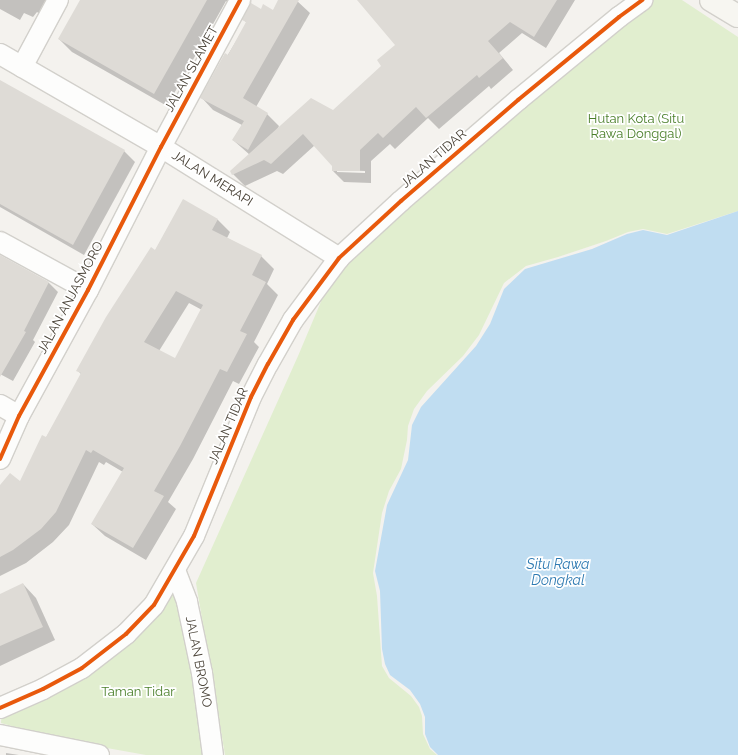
<!DOCTYPE html>
<html>
<head>
<meta charset="utf-8">
<style>
  body { margin:0 }
  #map { position:relative; width:738px; height:755px; overflow:hidden; background:#f4f2ee; font-family:Raleway,sans-serif }
  div>[style] { position:absolute }
  [style*='--x'] { left:calc(var(--x)*1px); top:calc(var(--y)*1px); width:calc(var(--w)*1px); rotate:calc(var(--a)*1deg) }
  .green>* { inset:0; background:#e1eecf }
  .water>* { inset:0; background:#c0ddf1 }
  .shadow>* { inset:0; background:#0003 }
  .building>* { inset:0; background:#dedbd6 }
  .roads { filter:drop-shadow(1px 0 #d2d0cb) drop-shadow(-1px 0 #d2d0cb) drop-shadow(0 1px #d2d0cb) drop-shadow(0 -1px #d2d0cb) }
  .street>* { height:20px; margin:-10px; padding:0 10px; transform-origin:10px; border-radius:10px; background:#fdfdfc }
  .secondary>* { height:22px; margin:-11px; padding:0 11px; transform-origin:11px; border-radius:11px; background:#f7f6f1 }
  .cycleway>* { height:4px; margin:-2px; padding:0 2px; transform-origin:2px; border-radius:2px; background:#e8590c }
  span { translate:-50% -50%; white-space:nowrap; text-align:center; line-height:1.15; -webkit-text-stroke:3.5px #fff; paint-order:stroke }
  .street-label { font-size:13px; color:#4b4439 }
  .park-label { font-size:13px; color:#4a7f2a }
  .water-label { font-size:14px; color:#2e7ab2; font-style:italic }
</style>
</head>
<body>
<div id="map">
  <div class="green">
    <i style="clip-path:polygon(653px 0,682px 0,738px 37px,738px 211px,667px 234px,643px 229px,628px 232px,606px 241px,558px 257px,526px 266px,504px 283px,479px 335px,463px 356px,427px 391px,414px 409px,408px 426px,407px 440px,401px 469px,389px 491px,382px 513px,373px 573px,377px 596px,382px 666px,389px 678px,411px 696px,419px 707px,422px 716px,423px 734px,430px 749px,437px 755px,225px 755px,196px 583px,298px 356px,339px 259px,569px 49px)"></i>
    <i style="clip-path:polygon(167px 594px,177px 595px,197px 668px,207px 755px,146px 755px,62px 740px,1px 723px,2px 706px,144px 619px)"></i>
  </div>
  <div class="water">
    <i style="clip-path:polygon(738px 211px,738px 755px,438px 755px,430px 747px,425px 734px,425px 717px,420px 704px,410px 690px,390px 675px,385px 664px,382px 649px,380px 591px,375px 571px,387px 505px,408px 460px,412px 425px,421px 407px,476px 346px,490px 324px,504px 289px,525px 269px,592px 249px,627px 234px,643px 230px,667px 235px)"></i>
  </div>
  <div class="shadow">
    <i style="clip-path:polygon(0 0,50px 0,43px 16px,37px 12px,33px 17px,24px 13px,20px 20px,0 9px)"></i>
    <i style="clip-path:polygon(81px 0,231px 0,229px 3px,226px 1px,167px 106px,72px 52px,59px 39px)"></i>
    <i style="clip-path:polygon(evenodd,279px 0,296px 0,310px 13px,256px 107px,267px 114px,279px 126px,277px 130px,333px 112px,383px 66px,396px 45px,358px 0,575px 0,546px 48px,522px 33px,499px 53px,513px 70px,491px 89px,489px 86px,439px 129px,428px 118px,395px 149px,390px 144px,371px 161px,371px 183px,344px 182px,333px 171px,333px 165px,315px 145px,283px 174px,277px 171px,245px 186px,233px 174px,250px 155px,233px 140px,242px 125px,213px 110px,202px 98px,247px 23px,244px 20px,261px 10px,273px 11px,279px 0,337px 170px,365px 171px,365px 173px,337px 172px,337px 170px)"></i>
    <i style="clip-path:polygon(0 81px,124px 151px,135px 162px,84px 255px,0 207px)"></i>
    <i style="clip-path:polygon(evenodd,183px 201px,218px 220px,230px 232px,227px 238px,261px 256px,274px 269px,267px 284px,278px 295px,254px 342px,259px 347px,239px 384px,233px 381px,193px 459px,168px 502px,176px 509px,146px 560px,105px 536px,92px 524px,123px 472px,106px 462px,104px 465px,99px 462px,69px 525px,53px 542px,26px 563px,0 576px,0 486px,20px 483px,82px 375px,78px 371px,155px 251px,183px 201px,189px 303px,202px 310px,175px 360px,159px 351px,189px 303px)"></i>
    <i style="clip-path:polygon(0 256px,49px 283px,58px 292px,33px 340px,35px 342px,13px 381px,0 374px)"></i>
    <i style="clip-path:polygon(23px 584px,36px 598px,55px 640px,0 666px,0 595px)"></i>
    <i style="clip-path:polygon(6px 753px,19px 755px,6px 755px)"></i>
  </div>
  <div class="building">
    <i style="clip-path:polygon(80px 0,207px 0,154px 94px,58px 39px)"></i>
    <i style="clip-path:polygon(278px 0,299px 0,243px 98px,268px 113px,248px 150px,232px 140px,244px 121px,200px 98px,225px 53px,228px 55px,246px 22px,242px 20px,251px 3px,261px 9px,263px 4px,273px 10px)"></i>
    <i style="clip-path:polygon(357px 0,557px 0,534px 37px,510px 22px,488px 41px,503px 58px,479px 78px,477px 75px,426px 118px,416px 107px,383px 138px,378px 133px,360px 150px,360px 171px,332px 171px,332px 166px,303px 134px,271px 164px,264px 160px,232px 175px,230px 171px,311px 98px,333px 110px,381px 66px,377px 60px,395px 45px)"></i>
    <i style="clip-path:polygon(0 80px,125px 150px,73px 245px,0 204px)"></i>
    <i style="clip-path:polygon(evenodd,183px 199px,218px 219px,212px 230px,262px 255px,252px 275px,266px 282px,240px 331px,247px 334px,227px 372px,220px 369px,180px 446px,154px 491px,164px 496px,133px 548px,91px 524px,124px 468px,93px 450px,91px 453px,86px 450px,56px 512px,41px 529px,13px 550px,0 557px,0 485px,10px 473px,20px 481px,42px 435px,46px 437px,81px 373px,76px 371px,106px 317px,151px 247px,155px 250px,183px 199px,176px 291px,203px 305px,175px 358px,144px 342px,176px 291px)"></i>
    <i style="clip-path:polygon(0 255px,49px 282px,24px 331px,26px 332px,0 377px)"></i>
    <i style="clip-path:polygon(23px 583px,43px 627px,0 646px,0 594px)"></i>
  </div>
  <div class="roads">
    <div class="street">
      <i style="--x:0;--y:54;--w:186;--a:30"></i>
      <i style="--x:161;--y:147;--w:210;--a:31.9"></i>
      <i style="--x:22;--y:67;--w:76;--a:-61.8"></i>
      <i style="--x:0;--y:242;--w:100;--a:28.6"></i>
      <i style="--x:0;--y:405;--w:22;--a:30"></i>
      <i style="--x:0;--y:459;--w:47;--a:-66.2"></i>
      <i style="--x:19;--y:416;--w:144;--a:-61.3"></i>
      <i style="--x:88;--y:290;--w:161;--a:-63"></i>
      <i style="--x:161;--y:147;--w:167;--a:-61.7"></i>
      <i style="--x:175;--y:570;--w:34;--a:69"></i>
      <i style="--x:187;--y:602;--w:73;--a:78.1"></i>
      <i style="--x:202;--y:673;--w:83;--a:82.4"></i>
      <i style="--x:0;--y:708;--w:47;--a:-23.8"></i>
      <i style="--x:43;--y:689;--w:44;--a:-28.3"></i>
      <i style="--x:82;--y:668;--w:56;--a:-37.7"></i>
      <i style="--x:126;--y:634;--w:40;--a:-46"></i>
      <i style="--x:154;--y:605;--w:80;--a:-59.9"></i>
      <i style="--x:194;--y:536;--w:150;--a:-67.7"></i>
      <i style="--x:251;--y:397;--w:37;--a:-63"></i>
      <i style="--x:268;--y:364;--w:51;--a:-60.4"></i>
      <i style="--x:293;--y:320;--w:77;--a:-53.4"></i>
      <i style="--x:339;--y:258;--w:84;--a:-42.6"></i>
      <i style="--x:401;--y:201;--w:155;--a:-40.8"></i>
      <i style="--x:518;--y:100;--w:131;--a:-39.4"></i>
      <i style="--x:619;--y:17;--w:29;--a:-36"></i>
      <i style="--x:0;--y:735;--w:101;--a:11.4"></i>
    </div>
    <div class="secondary">
      <i style="--x:711;--y:0;--w:31;--a:31"></i>
    </div>
  </div>
  <div class="cycleway">
    <i style="--x:0;--y:459;--w:47;--a:-66.2"></i>
    <i style="--x:19;--y:416;--w:144;--a:-61.3"></i>
    <i style="--x:88;--y:290;--w:161;--a:-63"></i>
    <i style="--x:161;--y:147;--w:167;--a:-61.7"></i>
    <i style="--x:0;--y:708;--w:47;--a:-23.8"></i>
    <i style="--x:43;--y:689;--w:44;--a:-28.3"></i>
    <i style="--x:82;--y:668;--w:56;--a:-37.7"></i>
    <i style="--x:126;--y:634;--w:40;--a:-46"></i>
    <i style="--x:154;--y:605;--w:80;--a:-59.9"></i>
    <i style="--x:194;--y:536;--w:150;--a:-67.7"></i>
    <i style="--x:251;--y:397;--w:37;--a:-63"></i>
    <i style="--x:268;--y:364;--w:51;--a:-60.4"></i>
    <i style="--x:293;--y:320;--w:77;--a:-53.4"></i>
    <i style="--x:339;--y:258;--w:84;--a:-42.6"></i>
    <i style="--x:401;--y:201;--w:155;--a:-40.8"></i>
    <i style="--x:518;--y:100;--w:131;--a:-39.4"></i>
    <i style="--x:619;--y:17;--w:29;--a:-36"></i>
  </div>
  <div class="street-label">
    <span style="left:192px;top:69px;rotate:-61deg">JALAN SLAMET</span>
    <span style="left:434px;top:159px;rotate:-41deg">JALAN TIDAR</span>
    <span style="left:212px;top:179px;rotate:32deg">JALAN MERAPI</span>
    <span style="left:71px;top:298px;rotate:-62deg">JALAN ANJASMORO</span>
    <span style="left:229px;top:426px;rotate:-67deg">JALAN TIDAR</span>
    <span style="left:198px;top:662px;rotate:79deg">JALAN BROMO</span>
  </div>
  <div class="park-label">
    <span style="left:636px;top:127px">Hutan Kota (Situ<br>Rawa Donggal)</span>
    <span style="left:138px;top:692px">Taman Tidar</span>
  </div>
  <div class="water-label">
    <span style="left:558px;top:572px">Situ Rawa<br>Dongkal</span>
  </div>
</div>
</body>
</html>
